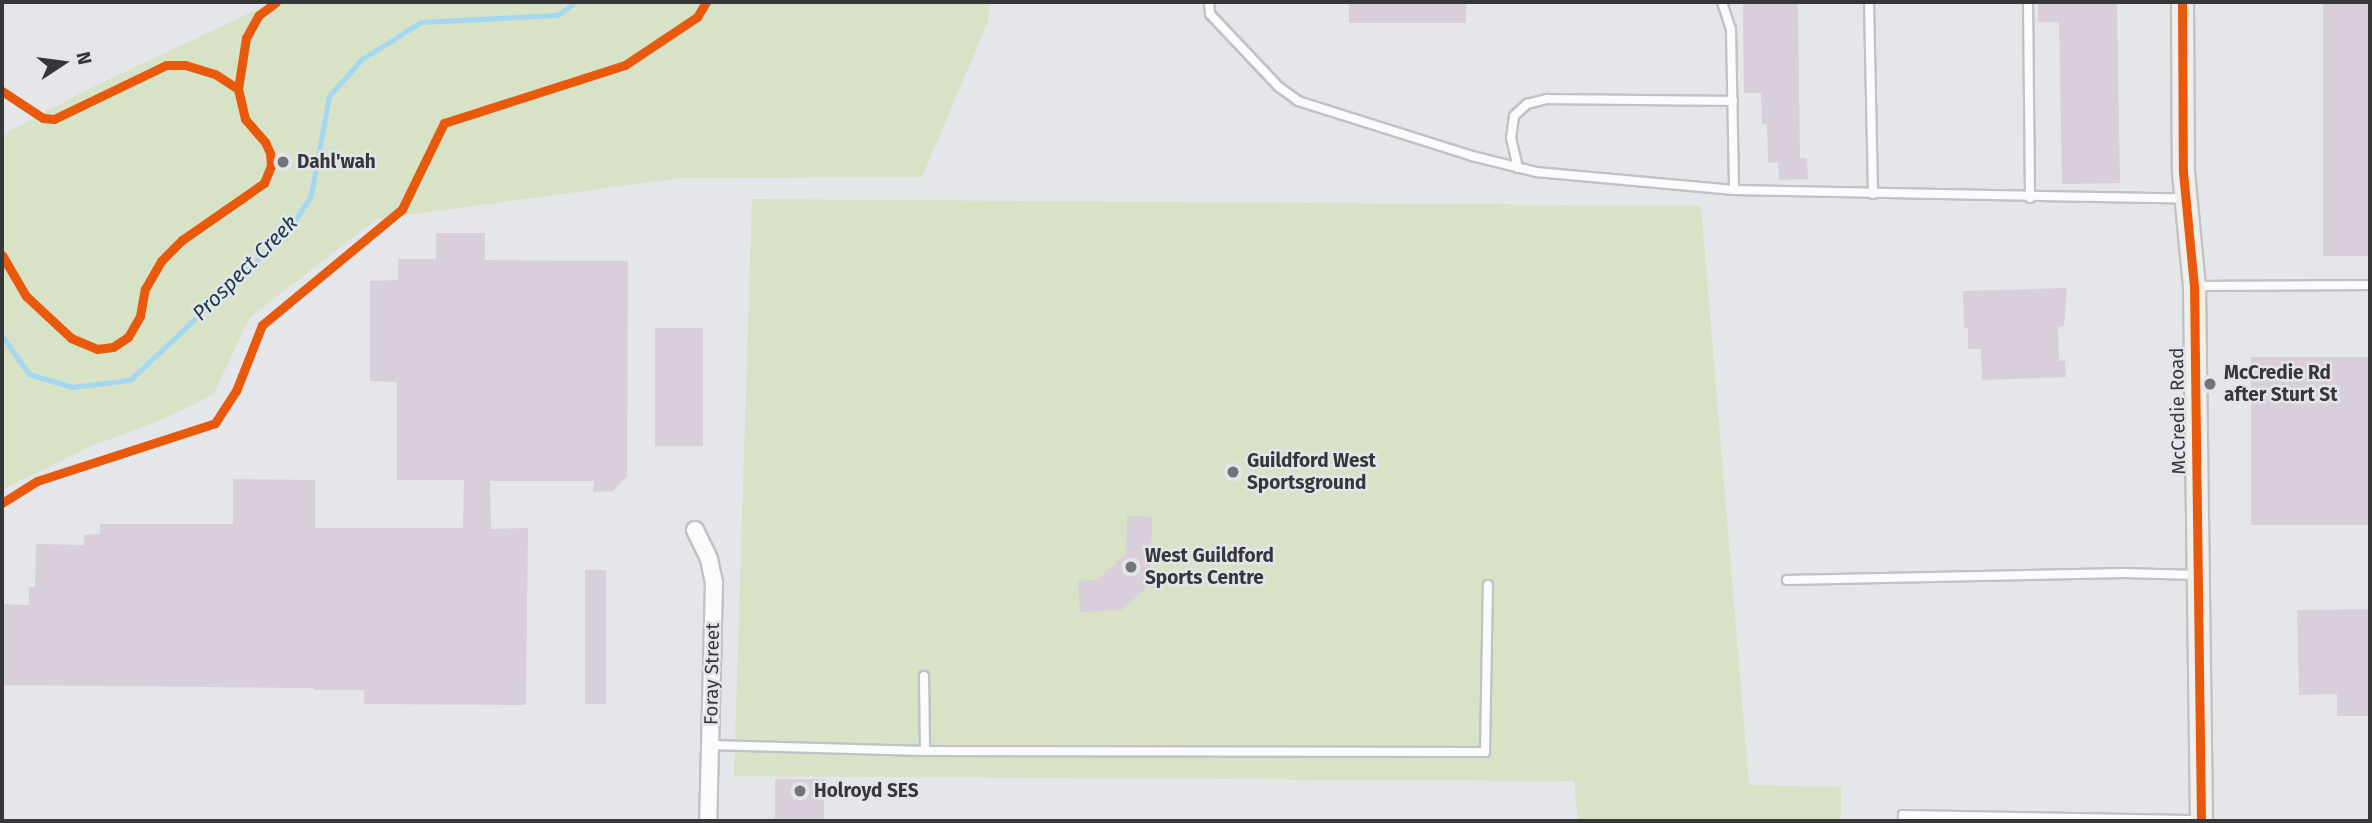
<!DOCTYPE html>
<html>
<head>
<meta charset="utf-8">
<style>
  body { margin:0 }
  #map { position:relative; width:2372px; height:823px; overflow:hidden; background:#e4e6e9; font-family:"Fira Sans",sans-serif }
  div>[style] { position:absolute }
  [style*='--x'] { left:calc(var(--x)*1px); top:calc(var(--y)*1px); width:calc(var(--w)*1px); rotate:calc(var(--a)*1deg) }
  .green>* { inset:0; background:#d7e2c7 }
  .stream>* { height:5px; margin:-2.5px; padding:0 2.5px; transform-origin:2.5px; border-radius:2.5px; background:#a4d7f1 }
  .building>* { inset:0; background:#d8cfda; transform-origin:0 0 }
  .roads { filter:drop-shadow(2px 0 #c1c2c5) drop-shadow(-2px 0 #c1c2c5) drop-shadow(0 2px #c1c2c5) drop-shadow(0 -2px #c1c2c5) }
  .lane>* { height:8px; margin:-4px; padding:0 4px; transform-origin:4px; border-radius:4px; background:#fbfbfc }
  .street>* { height:16px; margin:-8px; padding:0 8px; transform-origin:8px; border-radius:8px; background:#fbfbfc }
  .secondary>* { height:21px; margin:-10.5px; padding:0 10.5px; transform-origin:10.5px; border-radius:10.5px; background:#f0efec }
  .cycleway>* { height:9px; margin:-4.5px; padding:0 4.5px; transform-origin:4.5px; border-radius:4.5px; background:#e8590c }
  .dots>* { width:19px; height:19px; translate:-50% -50%; box-sizing:border-box; border:4px solid #e3e5ea; border-radius:50% }
  span { translate:-50% -50%; white-space:nowrap; text-align:center; line-height:1.15; -webkit-text-stroke:5px #e3e5ea; paint-order:stroke }
  .poi-label { font-size:19px; color:#363739; font-weight:700 }
  .left { translate:0 -50%; text-align:left }
  .street-label { font-size:19px; color:#363739 }
  .water-label { font-size:21px; color:#183948; font-style:italic }
  .frame { position:absolute; inset:0; border:4px solid #363739; pointer-events:none }
  .north { position:absolute; left:28px; top:28px; width:70px; height:70px; -webkit-text-stroke:5px #e3e5ea; paint-order:stroke; rotate:77deg; font-size:19px; font-weight:700; line-height:28px; text-align:center; color:#363739 }
  .north::after { content:''; display:block; margin:auto; width:24px; height:32px; background:#363739; clip-path:polygon(50% 0,100% 100%,50% 72%,0 100%) }
</style>
</head>
<body>
<div id="map">
  <div class="green">
    <i style="clip-path:polygon(273px 2px,990px 2px,987px 24px,922px 177px,680px 178px,377px 219px,250px 317px,213px 395px,161px 420px,89px 447px,2px 490px,2px 135px,91px 88px)"></i>
    <i style="clip-path:polygon(752px 199px,1701px 206px,1749px 785px,1841px 787px,1841px 821px,1578px 821px,1574px 781px,734px 776px)"></i>
  </div>
  <div class="stream">
    <i style="--x:2;--y:336;--w:47;--a:54.6"></i>
    <i style="--x:29;--y:374;--w:45;--a:16.8"></i>
    <i style="--x:72;--y:387;--w:58;--a:-6.9"></i>
    <i style="--x:130;--y:380;--w:219;--a:-43.3"></i>
    <i style="--x:289;--y:230;--w:41;--a:-57.8"></i>
    <i style="--x:311;--y:195;--w:101;--a:-79.7"></i>
    <i style="--x:329;--y:96;--w:50;--a:-48.3"></i>
    <i style="--x:362;--y:59;--w:70;--a:-32.1"></i>
    <i style="--x:421;--y:22;--w:137;--a:-2.9"></i>
    <i style="--x:558;--y:15;--w:21;--a:-37"></i>
  </div>
  <div class="building">
    <i style="left:1349px;top:2px;width:117px;height:21px"></i>
    <i style="clip-path:polygon(1743px 2px,1798px 2px,1800px 158px,1807px 158px,1808px 179px,1779px 180px,1778px 162px,1768px 163px,1767px 124px,1762px 125px,1761px 93px,1744px 93px)"></i>
    <i style="clip-path:polygon(2038px 2px,2117px 2px,2120px 183px,2062px 184px,2059px 22px,2038px 22px)"></i>
    <i style="left:2323px;top:2px;width:47px;height:254px"></i>
    <i style="clip-path:polygon(436px 233px,485px 233px,485px 260px,628px 261px,627px 476px,613px 491px,593px 492px,594px 481px,490px 481px,491px 529px,528px 528px,526px 705px,364px 704px,364px 690px,313px 690px,314px 688px,2px 685px,2px 604px,29px 605px,29px 587px,35px 587px,36px 544px,84px 545px,84px 535px,100px 534px,100px 524px,233px 524px,233px 479px,315px 480px,315px 528px,463px 528px,464px 480px,397px 480px,397px 382px,370px 381px,370px 281px,398px 280px,398px 259px,436px 259px)"></i>
    <i style="clip-path:polygon(2067px 288px,2064px 326px,2058px 327px,2059px 361px,2065px 360px,2066px 377px,1982px 380px,1981px 349px,1968px 349px,1968px 328px,1964px 328px,1963px 291px)"></i>
    <i style="left:655px;top:328px;width:48px;height:118px"></i>
    <i style="left:2370px;top:357px;width:168px;height:119px;rotate:90deg"></i>
    <i style="clip-path:polygon(1127px 516px,1152px 517px,1150px 584px,1122px 610px,1080px 612px,1078px 581px,1097px 580px,1126px 554px)"></i>
    <i style="left:585px;top:570px;width:21px;height:134px"></i>
    <i style="clip-path:polygon(2370px 609px,2370px 716px,2337px 716px,2337px 694px,2299px 695px,2297px 610px)"></i>
    <i style="left:775px;top:779px;width:49px;height:42px"></i>
  </div>
  <div class="roads">
    <div class="lane">
      <i style="--x:1209;--y:2;--w:12;--a:85"></i>
      <i style="--x:1210;--y:14;--w:100;--a:46.6"></i>
      <i style="--x:1279;--y:87;--w:24;--a:36"></i>
      <i style="--x:1298;--y:101;--w:182;--a:17.5"></i>
      <i style="--x:1472;--y:156;--w:66;--a:14"></i>
      <i style="--x:1536;--y:172;--w:199;--a:5.2"></i>
      <i style="--x:1734;--y:190;--w:449;--a:1.1"></i>
      <i style="--x:1722;--y:2;--w:28;--a:72"></i>
      <i style="--x:1731;--y:29;--w:161;--a:88.9"></i>
      <i style="--x:1869;--y:2;--w:192;--a:88.8"></i>
      <i style="--x:2028;--y:2;--w:196;--a:89.4"></i>
      <i style="--x:1518;--y:168;--w:31;--a:-103"></i>
      <i style="--x:1511;--y:138;--w:22;--a:-82"></i>
      <i style="--x:1514;--y:116;--w:18;--a:-43"></i>
      <i style="--x:1527;--y:104;--w:21;--a:-14"></i>
      <i style="--x:1547;--y:99;--w:186;--a:0.6"></i>
      <i style="--x:2197;--y:286;--w:173;--a:-0.3"></i>
      <i style="--x:1787;--y:580;--w:337;--a:-1.2"></i>
      <i style="--x:2124;--y:573;--w:73;--a:1.6"></i>
      <i style="--x:924;--y:676;--w:75;--a:89.2"></i>
      <i style="--x:710;--y:745;--w:215;--a:1.6"></i>
      <i style="--x:925;--y:751;--w:560;--a:0.1"></i>
      <i style="--x:1485;--y:752;--w:167;--a:-89"></i>
      <i style="--x:1903;--y:821;--w:6;--a:-90"></i>
      <i style="--x:1903;--y:815;--w:298;--a:1"></i>
    </div>
    <div class="street">
      <i style="--x:695;--y:530;--w:32;--a:64"></i>
      <i style="--x:709;--y:559;--w:25;--a:78"></i>
      <i style="--x:714;--y:583;--w:238;--a:91.4"></i>
    </div>
    <div class="secondary">
      <i style="--x:2182;--y:2;--w:170;--a:89.7"></i>
      <i style="--x:2183;--y:172;--w:115;--a:84.5"></i>
      <i style="--x:2194;--y:286;--w:535;--a:89.25"></i>
    </div>
  </div>
  <div class="cycleway">
    <i style="--x:2182;--y:2;--w:170;--a:89.7"></i>
    <i style="--x:2183;--y:172;--w:115;--a:84.5"></i>
    <i style="--x:2194;--y:286;--w:535;--a:89.25"></i>
    <i style="--x:2;--y:91;--w:49;--a:33.4"></i>
    <i style="--x:43;--y:118;--w:11;--a:5"></i>
    <i style="--x:54;--y:119;--w:124;--a:-25.7"></i>
    <i style="--x:166;--y:65;--w:19;--a:0"></i>
    <i style="--x:185;--y:65;--w:31;--a:17"></i>
    <i style="--x:215;--y:74;--w:27;--a:33"></i>
    <i style="--x:2;--y:255;--w:48;--a:59.7"></i>
    <i style="--x:26;--y:296;--w:62;--a:43"></i>
    <i style="--x:71;--y:338;--w:28;--a:23"></i>
    <i style="--x:97;--y:349;--w:16;--a:-7"></i>
    <i style="--x:113;--y:347;--w:18;--a:-34"></i>
    <i style="--x:128;--y:337;--w:24;--a:-60"></i>
    <i style="--x:140;--y:316;--w:27;--a:-80"></i>
    <i style="--x:145;--y:289;--w:32;--a:-60"></i>
    <i style="--x:161;--y:261;--w:30;--a:-45"></i>
    <i style="--x:182;--y:240;--w:100;--a:-34.8"></i>
    <i style="--x:264;--y:183;--w:18;--a:-68"></i>
    <i style="--x:271;--y:166;--w:13;--a:-94"></i>
    <i style="--x:270;--y:153;--w:12;--a:-114"></i>
    <i style="--x:265;--y:142;--w:30;--a:-131"></i>
    <i style="--x:245;--y:119;--w:31;--a:-103"></i>
    <i style="--x:238;--y:89;--w:52;--a:-81.1"></i>
    <i style="--x:246;--y:38;--w:26;--a:-61"></i>
    <i style="--x:259;--y:15;--w:21;--a:-37"></i>
    <i style="--x:2;--y:503;--w:41;--a:-32.2"></i>
    <i style="--x:37;--y:481;--w:187;--a:-18"></i>
    <i style="--x:215;--y:423;--w:38;--a:-57"></i>
    <i style="--x:236;--y:391;--w:71;--a:-68.5"></i>
    <i style="--x:262;--y:325;--w:182;--a:-39.6"></i>
    <i style="--x:402;--y:209;--w:96;--a:-64"></i>
    <i style="--x:444;--y:123;--w:190;--a:-17.8"></i>
    <i style="--x:625;--y:65;--w:87;--a:-33.7"></i>
    <i style="--x:697;--y:17;--w:17;--a:-59"></i>
  </div>
  <div class="dots">
    <i style="left:283px;top:162px;background:#737477"></i>
    <i style="left:2210px;top:384px;background:#737477"></i>
    <i style="left:1233px;top:472px;background:#737477"></i>
    <i style="left:1131px;top:567px;background:#737477"></i>
    <i style="left:800px;top:791px;background:#737477"></i>
  </div>
  <div class="poi-label">
    <span class="left" style="left:297px;top:162px">Dahl'wah</span>
    <span class="left" style="left:2224px;top:384px">McCredie Rd<br>after Sturt St</span>
    <span class="left" style="left:1247px;top:472px">Guildford West<br>Sportsground</span>
    <span class="left" style="left:1145px;top:567px">West Guildford<br>Sports Centre</span>
    <span class="left" style="left:814px;top:791px">Holroyd SES</span>
  </div>
  <div class="street-label">
    <span style="left:2178px;top:411px;rotate:-91deg">McCredie Road</span>
    <span style="left:712px;top:674px;rotate:-89deg">Foray Street</span>
  </div>
  <div class="water-label">
    <span style="left:245px;top:268px;rotate:-45deg">Prospect Creek</span>
  </div>
  <div class="frame"></div>
  <div class="north">N</div>
</div>
</body>
</html>
